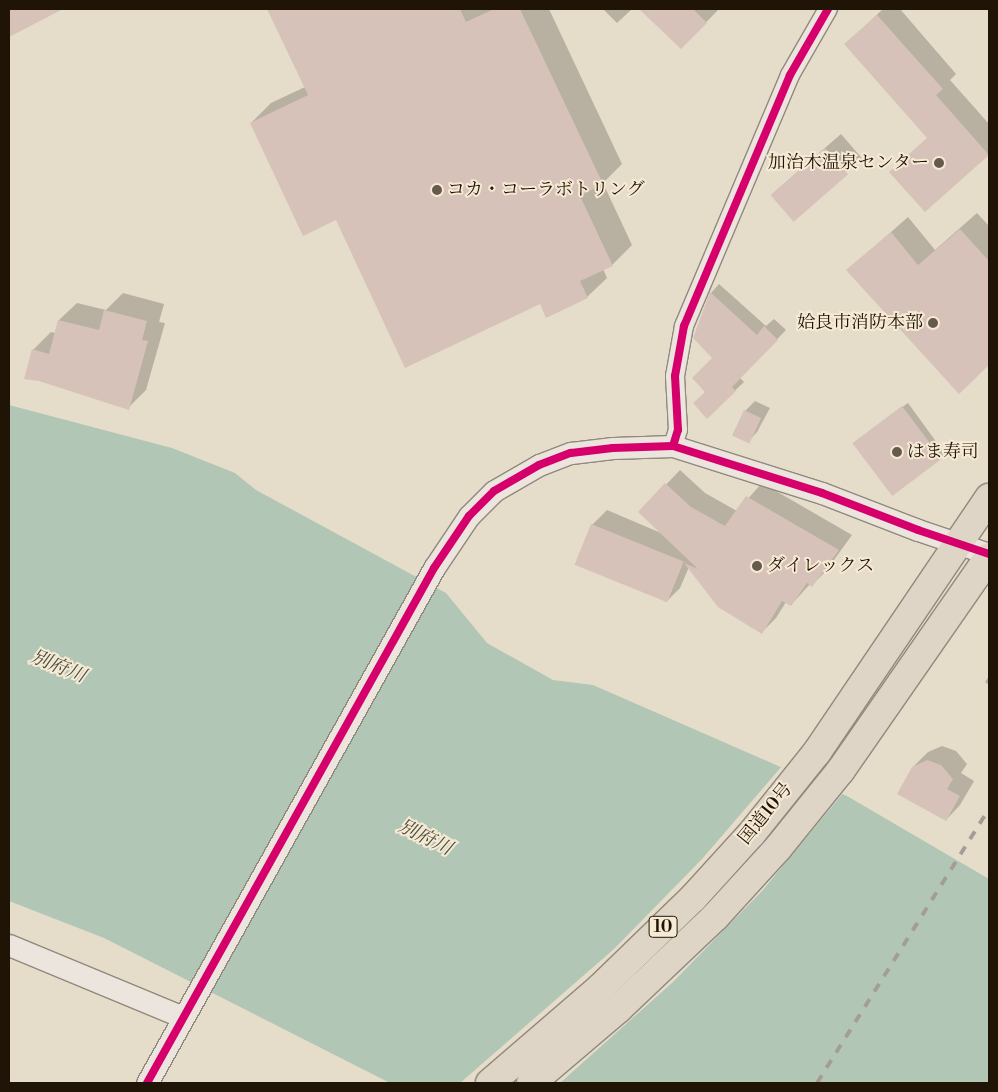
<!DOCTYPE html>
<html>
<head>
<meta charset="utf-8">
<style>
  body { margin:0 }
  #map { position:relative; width:998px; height:1092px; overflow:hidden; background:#e6dcca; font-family:"Libre Bodoni","Noto Serif JP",serif }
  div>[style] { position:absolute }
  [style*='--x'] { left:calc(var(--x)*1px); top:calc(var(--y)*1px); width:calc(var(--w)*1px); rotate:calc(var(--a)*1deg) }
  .water>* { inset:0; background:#b2c6b6 }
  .pier>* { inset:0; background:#e6dcca }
  .shadow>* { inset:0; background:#0003; transform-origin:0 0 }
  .building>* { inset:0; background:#d6c2b8; transform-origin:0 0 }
  .roads { filter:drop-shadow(1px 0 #90897d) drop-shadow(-1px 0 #90897d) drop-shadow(0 1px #90897d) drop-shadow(0 -1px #90897d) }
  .minor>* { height:18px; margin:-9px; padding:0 9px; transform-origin:9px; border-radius:9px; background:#ebe5dd }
  .tertiary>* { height:21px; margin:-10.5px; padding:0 10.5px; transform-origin:10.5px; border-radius:10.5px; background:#ebe5dd }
  .trunk>* { height:28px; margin:-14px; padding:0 14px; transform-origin:14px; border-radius:14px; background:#ded5c7 }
  .rail>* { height:4px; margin-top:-2px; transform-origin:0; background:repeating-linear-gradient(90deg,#a39d95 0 9px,transparent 0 18px) }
  .cycleway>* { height:8px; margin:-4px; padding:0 4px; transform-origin:4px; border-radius:4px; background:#d6006c }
  .dots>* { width:14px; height:14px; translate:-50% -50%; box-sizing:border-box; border:2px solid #f7ead5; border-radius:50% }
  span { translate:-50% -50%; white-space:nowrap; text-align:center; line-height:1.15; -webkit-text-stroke:4px #f7ead5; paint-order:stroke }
  .shield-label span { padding:1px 4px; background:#f7ead5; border:1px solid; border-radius:4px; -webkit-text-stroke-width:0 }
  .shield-label { font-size:16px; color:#201406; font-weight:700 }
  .poi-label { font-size:18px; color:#201406 }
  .right { translate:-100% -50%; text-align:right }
  .left { translate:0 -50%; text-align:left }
  .street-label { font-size:18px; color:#201406 }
  .water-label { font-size:19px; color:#4b4f41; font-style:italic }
  .frame { position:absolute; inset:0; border:10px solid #201406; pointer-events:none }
</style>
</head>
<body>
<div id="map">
  <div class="water">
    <i style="clip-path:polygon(9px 405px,172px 448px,235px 473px,256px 490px,446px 593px,487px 643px,553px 680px,593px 685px,847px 796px,989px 879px,989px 1083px,390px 1083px,104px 938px,9px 901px)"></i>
  </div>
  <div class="pier">
    <i style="clip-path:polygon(782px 766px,844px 792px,762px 891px,673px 982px,560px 1083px,460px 1083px,614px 949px,702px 859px)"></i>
  </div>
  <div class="shadow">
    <i style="clip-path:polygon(9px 9px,61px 9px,9px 36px)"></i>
    <i style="clip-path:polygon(268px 9px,549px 9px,622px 164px,603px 183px,632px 245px,612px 265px,603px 269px,607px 278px,587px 297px,540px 302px,336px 219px,251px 123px,271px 103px,305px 87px)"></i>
    <i style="clip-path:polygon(603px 9px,632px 9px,617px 23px)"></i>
    <i style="clip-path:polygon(641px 9px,719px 9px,681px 48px)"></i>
    <i style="clip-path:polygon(883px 9px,900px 9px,956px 74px,950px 80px,989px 124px,989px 153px,925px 210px,928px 137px,846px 44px)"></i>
    <i style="left:841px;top:134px;width:32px;height:91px;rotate:49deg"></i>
    <i style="clip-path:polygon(977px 213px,989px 226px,989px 363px,959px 392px,848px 270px,908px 217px,935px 250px)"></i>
    <i style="clip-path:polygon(719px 284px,766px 326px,774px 319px,786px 330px,740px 378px,744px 382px,707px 417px,706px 391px,714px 358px,711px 293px)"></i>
    <i style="clip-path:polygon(123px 293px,164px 304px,159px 322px,165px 323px,146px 390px,128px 408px,33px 350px,51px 332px,55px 333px,59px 320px,77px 303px,106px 310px)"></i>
    <i style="clip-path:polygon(755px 401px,770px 408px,757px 432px,748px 442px,733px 434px,745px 411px)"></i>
    <i style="clip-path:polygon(908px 403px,945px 454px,941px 458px,859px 439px)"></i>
    <i style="clip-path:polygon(680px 470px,705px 493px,737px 511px,762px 483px,852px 535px,826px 571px,812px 585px,810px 584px,791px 605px,786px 602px,776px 618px,761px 633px,689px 567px,680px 588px,666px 602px,592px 525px,607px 510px,661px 533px,640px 512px)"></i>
    <i style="clip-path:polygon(989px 676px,989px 685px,985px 682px)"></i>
    <i style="clip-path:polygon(942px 746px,956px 751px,967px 764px,961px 773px,974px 781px,960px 805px,946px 820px,913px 767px,928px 752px)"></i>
  </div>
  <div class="building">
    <i style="clip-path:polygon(9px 9px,63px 9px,9px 37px)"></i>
    <i style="clip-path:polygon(267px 9px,460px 9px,466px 22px,494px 9px,520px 9px,603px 184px,580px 196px,613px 266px,580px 281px,588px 298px,546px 318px,540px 304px,405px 368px,336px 220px,303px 236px,250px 123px,308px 95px)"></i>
    <i style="clip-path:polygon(639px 9px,693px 9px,707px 23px,681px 49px)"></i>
    <i style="clip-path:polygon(877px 15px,943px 89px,936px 95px,989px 155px,925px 212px,889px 172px,927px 138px,844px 44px)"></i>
    <i style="left:825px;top:148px;width:35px;height:72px;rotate:49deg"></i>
    <i style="clip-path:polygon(960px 229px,989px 261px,989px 365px,959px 394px,846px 270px,891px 232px,918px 265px)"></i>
    <i style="clip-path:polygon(710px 292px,757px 335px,764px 326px,778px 340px,732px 387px,736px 391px,707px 419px,693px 403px,705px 392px,692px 378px,712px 358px,693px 338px)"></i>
    <i style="clip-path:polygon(104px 310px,147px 321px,142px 340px,148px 341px,129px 410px,39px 381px,24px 379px,32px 349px,49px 354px,58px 320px,99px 330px)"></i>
    <i style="left:902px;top:406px;width:66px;height:62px;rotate:53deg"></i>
    <i style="left:744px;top:410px;width:19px;height:28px;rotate:25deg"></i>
    <i style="clip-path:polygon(665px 483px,691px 507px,725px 526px,746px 496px,839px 550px,812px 587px,807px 583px,791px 606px,782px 601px,762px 634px,718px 607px,684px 563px,698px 569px,638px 512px)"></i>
    <i style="left:591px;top:524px;width:100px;height:44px;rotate:22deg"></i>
    <i style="clip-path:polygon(927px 760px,941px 765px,953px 779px,947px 789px,960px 796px,946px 821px,897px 794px,912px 767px)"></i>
  </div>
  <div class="roads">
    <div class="minor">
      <i style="--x:673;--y:446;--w:17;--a:-73"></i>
      <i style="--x:678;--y:430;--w:54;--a:-93.2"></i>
      <i style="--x:675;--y:376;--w:51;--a:-79.8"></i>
      <i style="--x:684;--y:326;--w:272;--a:-67.1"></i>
      <i style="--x:790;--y:75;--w:76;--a:-60.1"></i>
    </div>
    <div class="tertiary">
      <i style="--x:9;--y:945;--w:188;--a:22.5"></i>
      <i style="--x:147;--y:1083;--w:590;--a:-60.87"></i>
      <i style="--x:434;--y:568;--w:63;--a:-56.1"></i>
      <i style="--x:469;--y:516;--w:35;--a:-45"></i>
      <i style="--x:494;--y:491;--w:52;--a:-30"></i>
      <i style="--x:539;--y:465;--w:34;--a:-21"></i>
      <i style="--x:571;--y:453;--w:42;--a:-6.8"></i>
      <i style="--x:613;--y:448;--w:60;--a:-1.9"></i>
      <i style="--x:673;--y:446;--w:156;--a:17.5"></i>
      <i style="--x:822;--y:493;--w:103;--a:21.1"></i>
      <i style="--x:918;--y:530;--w:75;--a:18.7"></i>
    </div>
    <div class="trunk">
      <i style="--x:490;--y:1083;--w:144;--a:-40.8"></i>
      <i style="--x:599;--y:989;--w:131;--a:-44.1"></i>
      <i style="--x:693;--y:898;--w:88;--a:-47.8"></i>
      <i style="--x:752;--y:833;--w:104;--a:-51.3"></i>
      <i style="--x:817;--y:752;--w:307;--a:-55.9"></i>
      <i style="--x:531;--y:1083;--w:114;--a:-40.4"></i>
      <i style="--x:618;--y:1009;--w:134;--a:-43.5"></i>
      <i style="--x:715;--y:917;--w:93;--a:-47.6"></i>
      <i style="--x:778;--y:848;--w:100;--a:-51.1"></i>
      <i style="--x:841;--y:770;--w:259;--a:-55.2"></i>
    </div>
  </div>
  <div class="rail">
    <i style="--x:817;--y:1083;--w:324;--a:-57.9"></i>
  </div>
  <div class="cycleway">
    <i style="--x:673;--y:446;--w:17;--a:-73"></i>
    <i style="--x:678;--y:430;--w:54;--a:-93.2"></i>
    <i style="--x:675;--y:376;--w:51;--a:-79.8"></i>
    <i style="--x:684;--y:326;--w:272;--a:-67.1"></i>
    <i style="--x:790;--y:75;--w:76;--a:-60.1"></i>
    <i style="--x:147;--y:1083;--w:590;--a:-60.87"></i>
    <i style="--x:434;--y:568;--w:63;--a:-56.1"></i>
    <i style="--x:469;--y:516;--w:35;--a:-45"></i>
    <i style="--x:494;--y:491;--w:52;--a:-30"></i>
    <i style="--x:539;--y:465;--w:34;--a:-21"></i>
    <i style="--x:571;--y:453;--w:42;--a:-6.8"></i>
    <i style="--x:613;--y:448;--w:60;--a:-1.9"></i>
    <i style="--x:673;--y:446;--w:156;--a:17.5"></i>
    <i style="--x:822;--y:493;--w:103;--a:21.1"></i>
    <i style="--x:918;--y:530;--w:75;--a:18.7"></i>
  </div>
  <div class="dots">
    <i style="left:939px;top:163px;background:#655a4b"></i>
    <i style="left:437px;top:190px;background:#655a4b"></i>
    <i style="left:933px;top:323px;background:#655a4b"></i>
    <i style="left:897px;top:452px;background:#655a4b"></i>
    <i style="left:757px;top:566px;background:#655a4b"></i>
  </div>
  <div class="shield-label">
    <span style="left:663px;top:927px">10</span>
  </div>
  <div class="poi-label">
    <span class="right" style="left:929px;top:163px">加治木温泉センター</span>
    <span class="left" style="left:447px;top:190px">コカ・コーラボトリング</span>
    <span class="right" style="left:923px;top:323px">姶良市消防本部</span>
    <span class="left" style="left:907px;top:452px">はま寿司</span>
    <span class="left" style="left:767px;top:566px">ダイレックス</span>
  </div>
  <div class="street-label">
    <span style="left:766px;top:814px;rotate:-51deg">国道10号</span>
  </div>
  <div class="water-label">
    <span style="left:58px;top:667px;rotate:22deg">別府川</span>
    <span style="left:425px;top:838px;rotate:26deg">別府川</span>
  </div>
  <div class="frame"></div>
</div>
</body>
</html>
